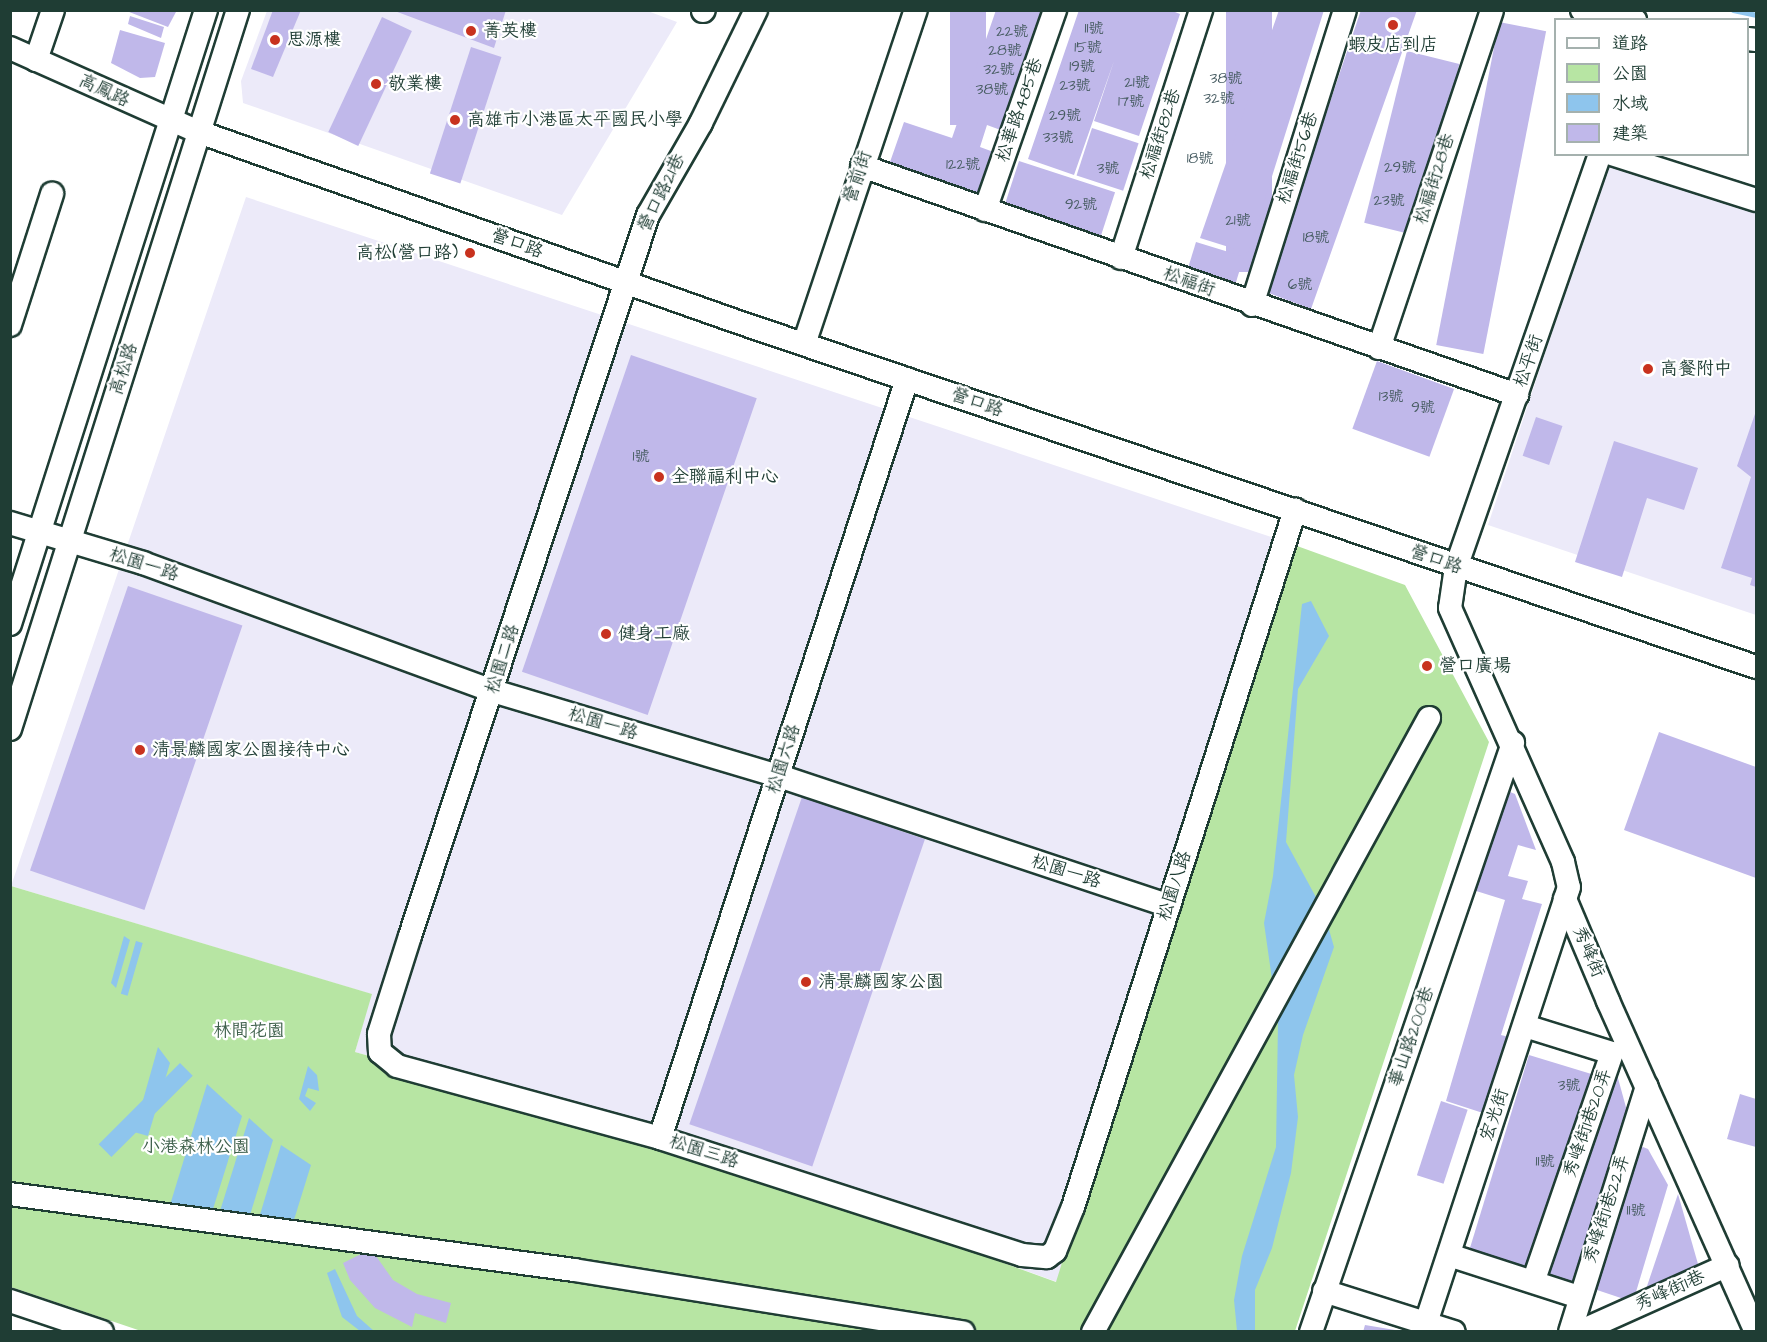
<!DOCTYPE html>
<html>
<head>
<meta charset="utf-8">
<style>
  body { margin:0 }
  #map { position:relative; width:1767px; height:1342px; overflow:hidden; background:#fff; font-family:"Architects Daughter","LXGW WenKai TC",sans-serif }
  div>[style] { position:absolute }
  [style*='--x'] { left:calc(var(--x)*1px); top:calc(var(--y)*1px); width:calc(var(--w)*1px); rotate:calc(var(--a)*1deg) }
  .built>* { inset:0; background:#eceaf9 }
  .green>* { inset:0; background:#b7e5a3 }
  .water>* { inset:0; background:#8ec5ed; transform-origin:0 0 }
  .stream>* { height:5px; margin:-2.5px; padding:0 2.5px; transform-origin:2.5px; border-radius:2.5px; background:#8ec5ed }
  .building>* { inset:0; background:#c0b8ea; transform-origin:0 0 }
  .roads { filter:drop-shadow(2px 0 #1f3d34) drop-shadow(-2px 0 #1f3d34) drop-shadow(0 2px #1f3d34) drop-shadow(0 -2px #1f3d34) }
  .minor>* { height:22px; margin:-11px; padding:0 11px; transform-origin:11px; border-radius:11px; background:#fff }
  .dots>* { width:16px; height:16px; translate:-50% -50%; box-sizing:border-box; border:3px solid #fff; border-radius:50% }
  span { translate:-50% -50%; white-space:nowrap; text-align:center; line-height:1.15; -webkit-text-stroke:4.5px #fff; paint-order:stroke }
  .number-label { font-size:15px; color:#475c62 }
  .number-label span { -webkit-text-stroke-width:0 }
  .poi-label { font-size:18px; color:#1f3d34 }
  .left { translate:0 -50%; text-align:left }
  .right { translate:-100% -50%; text-align:right }
  .street-label { font-size:18px; color:#1f3d34 }
  .park-label { font-size:18px; color:#3d5f4a }
  .frame { position:absolute; inset:0; border:12px solid #1f3d34; pointer-events:none }
  .legend { position:absolute; left:1554px; top:18px; width:195px; height:138px; box-sizing:border-box; background:#fff; border:2px solid #a5b1ae; margin:0; padding:8px 10px; list-style:none; font-size:18px; color:#1f3d34 }
  .legend li { display:flex; align-items:center; gap:12px; height:30px }
  .legend b { width:30px; border:2px solid #a5b1ae }
</style>
</head>
<body>
<div id="map">
  <div class="built">
    <i style="clip-path:polygon(645px 10px,677px 22px,562px 215px,243px 103px,241px 81px,267px 11px)"></i>
    <i style="clip-path:polygon(1608px 164px,1756px 213px,1756px 615px,1488px 525px)"></i>
    <i style="clip-path:polygon(246px 197px,1286px 542px,1057px 1282px,660px 1138px,355px 1052px,371px 994px,11px 886px)"></i>
  </div>
  <div class="green">
    <i style="clip-path:polygon(1286px 542px,1405px 585px,1489px 742px,1295px 1331px,144px 1332px,11px 1287px,11px 886px,372px 994px,355px 1052px,660px 1138px,1056px 1282px)"></i>
  </div>
  <div class="water">
    <i style="clip-path:polygon(1311px 601px,1329px 636px,1298px 689px,1286px 842px,1324px 912px,1334px 947px,1303px 1035px,1294px 1075px,1298px 1117px,1291px 1173px,1272px 1248px,1255px 1290px,1255px 1331px,1237px 1331px,1234px 1300px,1242px 1256px,1276px 1147px,1278px 1022px,1264px 923px,1273px 876px,1302px 604px)"></i>
    <i style="clip-path:polygon(124px 936px,130px 940px,116px 988px,111px 983px)"></i>
    <i style="left:136px;top:941px;width:7px;height:55px;rotate:16deg"></i>
    <i style="clip-path:polygon(158px 1047px,170px 1063px,148px 1136px,134px 1132px)"></i>
    <i style="left:180px;top:1063px;width:18px;height:115px;rotate:45deg"></i>
    <i style="clip-path:polygon(308px 1066px,317px 1075px,319px 1091px,308px 1088px,305px 1096px,316px 1103px,310px 1111px,299px 1099px)"></i>
    <i style="clip-path:polygon(207px 1084px,242px 1116px,213px 1209px,170px 1205px)"></i>
    <i style="clip-path:polygon(249px 1118px,273px 1140px,250px 1215px,220px 1211px)"></i>
    <i style="clip-path:polygon(281px 1145px,311px 1165px,293px 1223px,259px 1218px)"></i>
    <i style="clip-path:polygon(335px 1269px,357px 1316px,374px 1331px,360px 1331px,342px 1317px,327px 1273px)"></i>
  </div>
  <div class="stream">
    <i style="--x:1733;--y:10;--w:24;--a:12"></i>
  </div>
  <div class="building">
    <i style="clip-path:polygon(124px 10px,177px 10px,168px 27px)"></i>
    <i style="clip-path:polygon(273px 10px,301px 10px,273px 77px,251px 69px)"></i>
    <i style="clip-path:polygon(392px 10px,506px 10px,494px 48px)"></i>
    <i style="left:950px;top:10px;width:36px;height:115px"></i>
    <i style="clip-path:polygon(996px 10px,1045px 10px,1006px 132px,987px 125px,980px 147px,999px 154px,985px 195px,890px 162px,904px 122px,952px 138px)"></i>
    <i style="clip-path:polygon(1079px 10px,1170px 10px,1180px 14px,1139px 136px,1094px 121px,1114px 61px,1074px 175px,1028px 159px)"></i>
    <i style="left:1226px;top:10px;width:46px;height:262px"></i>
    <i style="clip-path:polygon(1279px 10px,1324px 10px,1248px 253px,1200px 238px)"></i>
    <i style="clip-path:polygon(1361px 10px,1417px 10px,1311px 309px,1266px 292px)"></i>
    <i style="clip-path:polygon(130px 16px,164px 27px,161px 38px,128px 24px)"></i>
    <i style="left:382px;top:17px;width:33px;height:127px;rotate:25deg"></i>
    <i style="left:1499px;top:22px;width:48px;height:329px;rotate:11deg"></i>
    <i style="clip-path:polygon(120px 30px,165px 43px,155px 77px,140px 78px,111px 63px)"></i>
    <i style="left:471px;top:47px;width:32px;height:133px;rotate:18deg"></i>
    <i style="left:1407px;top:51px;width:54px;height:177px;rotate:14deg"></i>
    <i style="left:1092px;top:128px;width:49px;height:50px;rotate:18deg"></i>
    <i style="left:1019px;top:161px;width:101px;height:46px;rotate:18deg"></i>
    <i style="left:1196px;top:242px;width:50px;height:34px;rotate:17deg"></i>
    <i style="left:631px;top:355px;width:133px;height:335px;rotate:19deg"></i>
    <i style="left:1377px;top:361px;width:82px;height:72px;rotate:20deg"></i>
    <i style="clip-path:polygon(1756px 411px,1756px 587px,1750px 585px,1752px 578px,1721px 568px,1751px 477px,1737px 466px)"></i>
    <i style="left:1536px;top:417px;width:28px;height:41px;rotate:19deg"></i>
    <i style="clip-path:polygon(1614px 441px,1698px 468px,1684px 510px,1647px 498px,1622px 577px,1575px 562px)"></i>
    <i style="left:128px;top:586px;width:121px;height:301px;rotate:19deg"></i>
    <i style="clip-path:polygon(1659px 732px,1756px 767px,1756px 878px,1624px 830px)"></i>
    <i style="clip-path:polygon(1505px 790px,1515px 794px,1536px 850px,1518px 845px,1508px 876px,1528px 881px,1522px 899px,1542px 904px,1501px 1035px,1509px 1037px,1486px 1114px,1446px 1101px,1505px 900px,1473px 890px)"></i>
    <i style="left:802px;top:797px;width:130px;height:346px;rotate:19deg"></i>
    <i style="left:1529px;top:1055px;width:67px;height:209px;rotate:17deg"></i>
    <i style="clip-path:polygon(1613px 1060px,1627px 1111px,1575px 1287px,1539px 1277px)"></i>
    <i style="clip-path:polygon(1740px 1094px,1756px 1099px,1756px 1147px,1727px 1139px)"></i>
    <i style="left:1441px;top:1101px;width:28px;height:78px;rotate:18deg"></i>
    <i style="clip-path:polygon(1643px 1147px,1648px 1149px,1668px 1185px,1633px 1302px,1591px 1288px,1638px 1150px)"></i>
    <i style="clip-path:polygon(1678px 1194px,1700px 1271px,1643px 1298px)"></i>
    <i style="clip-path:polygon(371px 1249px,393px 1280px,417px 1294px,451px 1303px,446px 1323px,415px 1313px,412px 1327px,375px 1308px,350px 1280px,343px 1263px)"></i>
    <i style="clip-path:polygon(1365px 1325px,1395px 1330px,1395px 1332px,1363px 1332px)"></i>
  </div>
  <div class="roads">
    <div class="minor">
      <i style="--x:756;--y:10;--w:126;--a:116"></i>
      <i style="--x:701;--y:123;--w:106;--a:119.9"></i>
      <i style="--x:648;--y:215;--w:759;--a:108.27"></i>
      <i style="--x:410;--y:936;--w:103;--a:107.6"></i>
      <i style="--x:379;--y:1034;--w:18;--a:87"></i>
      <i style="--x:380;--y:1052;--w:22;--a:39"></i>
      <i style="--x:397;--y:1066;--w:273;--a:15.3"></i>
      <i style="--x:660;--y:1138;--w:380;--a:17.9"></i>
      <i style="--x:1022;--y:1255;--w:25;--a:5"></i>
      <i style="--x:1047;--y:1257;--w:10;--a:-37"></i>
      <i style="--x:1055;--y:1251;--w:48;--a:-67.8"></i>
      <i style="--x:1073;--y:1207;--w:732;--a:-72.33"></i>
      <i style="--x:1582;--y:10;--w:54;--a:10.7"></i>
      <i style="--x:703;--y:11;--w:1;--a:-45"></i>
      <i style="--x:1748;--y:39;--w:8;--a:7"></i>
      <i style="--x:10;--y:48;--w:207;--a:24"></i>
      <i style="--x:199;--y:132;--w:568;--a:19.42"></i>
      <i style="--x:735;--y:321;--w:1078;--a:18.72"></i>
      <i style="--x:36;--y:60;--w:53;--a:-71.2"></i>
      <i style="--x:1600;--y:154;--w:437;--a:109.2"></i>
      <i style="--x:1456;--y:567;--w:41;--a:98.3"></i>
      <i style="--x:1450;--y:608;--w:278;--a:66"></i>
      <i style="--x:1563;--y:862;--w:26;--a:77"></i>
      <i style="--x:1569;--y:887;--w:13;--a:108"></i>
      <i style="--x:1565;--y:899;--w:111;--a:67.1"></i>
      <i style="--x:1608;--y:1001;--w:363;--a:65.9"></i>
      <i style="--x:1612;--y:154;--w:151;--a:17.7"></i>
      <i style="--x:862;--y:166;--w:694;--a:19.27"></i>
      <i style="--x:985;--y:210;--w:212;--a:-70.7"></i>
      <i style="--x:1121;--y:258;--w:261;--a:-72.1"></i>
      <i style="--x:1252;--y:305;--w:309;--a:-72.5"></i>
      <i style="--x:10;--y:325;--w:138;--a:-72.2"></i>
      <i style="--x:804;--y:344;--w:352;--a:-71.5"></i>
      <i style="--x:1379;--y:348;--w:356;--a:-71.5"></i>
      <i style="--x:10;--y:523;--w:139;--a:16.7"></i>
      <i style="--x:143;--y:563;--w:373;--a:20.1"></i>
      <i style="--x:493;--y:691;--w:298;--a:16.6"></i>
      <i style="--x:779;--y:776;--w:411;--a:18.4"></i>
      <i style="--x:10;--y:624;--w:645;--a:-72.3"></i>
      <i style="--x:10;--y:729;--w:754;--a:-72.41"></i>
      <i style="--x:1525;--y:1026;--w:91;--a:17.2"></i>
      <i style="--x:1612;--y:1053;--w:240;--a:109"></i>
      <i style="--x:660;--y:1138;--w:798;--a:-71.97"></i>
      <i style="--x:10;--y:1194;--w:569;--a:7.67"></i>
      <i style="--x:574;--y:1270;--w:394;--a:9.1"></i>
      <i style="--x:1449;--y:1255;--w:137;--a:17.9"></i>
      <i style="--x:1324;--y:1291;--w:136;--a:17.5"></i>
      <i style="--x:10;--y:1301;--w:97;--a:18.6"></i>
      <i style="--x:1093;--y:1332;--w:700;--a:-61.31"></i>
      <i style="--x:1311;--y:1332;--w:623;--a:-71.07"></i>
      <i style="--x:1423;--y:1332;--w:456;--a:-71.8"></i>
      <i style="--x:1570;--y:1332;--w:257;--a:-72.6"></i>
      <i style="--x:1579;--y:1332;--w:163;--a:-24.2"></i>
    </div>
  </div>
  <div class="dots">
    <i style="left:1393px;top:25px;background:#c8321e"></i>
    <i style="left:471px;top:31px;background:#c8321e"></i>
    <i style="left:275px;top:40px;background:#c8321e"></i>
    <i style="left:376px;top:84px;background:#c8321e"></i>
    <i style="left:455px;top:120px;background:#c8321e"></i>
    <i style="left:470px;top:253px;background:#c8321e"></i>
    <i style="left:1648px;top:369px;background:#c8321e"></i>
    <i style="left:659px;top:477px;background:#c8321e"></i>
    <i style="left:606px;top:634px;background:#c8321e"></i>
    <i style="left:1427px;top:666px;background:#c8321e"></i>
    <i style="left:140px;top:750px;background:#c8321e"></i>
    <i style="left:806px;top:982px;background:#c8321e"></i>
  </div>
  <div class="number-label">
    <span style="left:1094px;top:29px">11號</span>
    <span style="left:1012px;top:32px">22號</span>
    <span style="left:1088px;top:48px">15號</span>
    <span style="left:1005px;top:51px">28號</span>
    <span style="left:1082px;top:67px">19號</span>
    <span style="left:999px;top:70px">32號</span>
    <span style="left:1226px;top:79px">38號</span>
    <span style="left:1137px;top:83px">21號</span>
    <span style="left:1075px;top:86px">23號</span>
    <span style="left:992px;top:90px">38號</span>
    <span style="left:1219px;top:99px">32號</span>
    <span style="left:1131px;top:102px">17號</span>
    <span style="left:1065px;top:116px">29號</span>
    <span style="left:1058px;top:138px">33號</span>
    <span style="left:1200px;top:159px">18號</span>
    <span style="left:963px;top:165px">122號</span>
    <span style="left:1400px;top:168px">29號</span>
    <span style="left:1108px;top:169px">3號</span>
    <span style="left:1389px;top:201px">23號</span>
    <span style="left:1081px;top:205px">92號</span>
    <span style="left:1238px;top:221px">21號</span>
    <span style="left:1316px;top:238px">18號</span>
    <span style="left:1300px;top:285px">6號</span>
    <span style="left:1391px;top:397px">13號</span>
    <span style="left:1423px;top:408px">9號</span>
    <span style="left:641px;top:457px">1號</span>
    <span style="left:1569px;top:1086px">3號</span>
    <span style="left:1545px;top:1162px">11號</span>
    <span style="left:1636px;top:1211px">11號</span>
  </div>
  <div class="poi-label">
    <span class="left" style="left:483px;top:31px">菁英樓</span>
    <span class="left" style="left:287px;top:40px">思源樓</span>
    <span style="left:1393px;top:45px">蝦皮店到店</span>
    <span class="left" style="left:388px;top:84px">敬業樓</span>
    <span class="left" style="left:467px;top:120px">高雄市小港區太平國民小學</span>
    <span class="right" style="left:458px;top:253px">高松(營口路)</span>
    <span class="left" style="left:1660px;top:369px">高餐附中</span>
    <span class="left" style="left:671px;top:477px">全聯福利中心</span>
    <span class="left" style="left:618px;top:634px">健身工廠</span>
    <span class="left" style="left:1439px;top:666px">營口廣場</span>
    <span class="left" style="left:152px;top:750px">清景麟國家公園接待中心</span>
    <span class="left" style="left:818px;top:982px">清景麟國家公園</span>
  </div>
  <div class="street-label">
    <span style="left:104px;top:91px;rotate:25deg">高鳳路</span>
    <span style="left:1020px;top:110px;rotate:-71deg">松華路485巷</span>
    <span style="left:1161px;top:134px;rotate:-72deg">松福街82巷</span>
    <span style="left:1298px;top:158px;rotate:-72deg">松福街56巷</span>
    <span style="left:858px;top:177px;rotate:-72deg">營前街</span>
    <span style="left:1435px;top:179px;rotate:-72deg">松福街28巷</span>
    <span style="left:662px;top:193px;rotate:-64deg">營口路21巷</span>
    <span style="left:517px;top:244px;rotate:20deg">營口路</span>
    <span style="left:1189px;top:282px;rotate:20deg">松福街</span>
    <span style="left:1529px;top:361px;rotate:-71deg">松平街</span>
    <span style="left:124px;top:369px;rotate:-72deg">高松路</span>
    <span style="left:977px;top:403px;rotate:19deg">營口路</span>
    <span style="left:1436px;top:560px;rotate:19deg">營口路</span>
    <span style="left:144px;top:565px;rotate:18deg">松園一路</span>
    <span style="left:503px;top:659px;rotate:-72deg">松園二路</span>
    <span style="left:603px;top:724px;rotate:17deg">松園一路</span>
    <span style="left:784px;top:759px;rotate:-72deg">松園六路</span>
    <span style="left:1066px;top:872px;rotate:18deg">松園一路</span>
    <span style="left:1175px;top:886px;rotate:-72deg">松園八路</span>
    <span style="left:1588px;top:952px;rotate:67deg">秀峰街</span>
    <span style="left:1412px;top:1037px;rotate:-71deg">華山路200巷</span>
    <span style="left:1495px;top:1115px;rotate:-72deg">宏光街</span>
    <span style="left:1588px;top:1123px;rotate:-71deg">秀峰街1巷20弄</span>
    <span style="left:704px;top:1152px;rotate:18deg">松園三路</span>
    <span style="left:1607px;top:1209px;rotate:-72deg">秀峰街1巷22弄</span>
    <span style="left:1670px;top:1291px;rotate:-24deg">秀峰街1巷</span>
  </div>
  <div class="park-label">
    <span style="left:249px;top:1031px">林間花園</span>
    <span style="left:196px;top:1147px">小港森林公園</span>
  </div>
  <div class="frame"></div>
  <ul class="legend">
  <li><b style="height:8px;background:#fff"></b>道路</li>
  <li><b style="height:16px;background:#b7e5a3"></b>公園</li>
  <li><b style="height:16px;background:#8ec5ed"></b>水域</li>
  <li><b style="height:16px;background:#c0b8ea"></b>建築</li>
  </ul>
</div>
</body>
</html>
